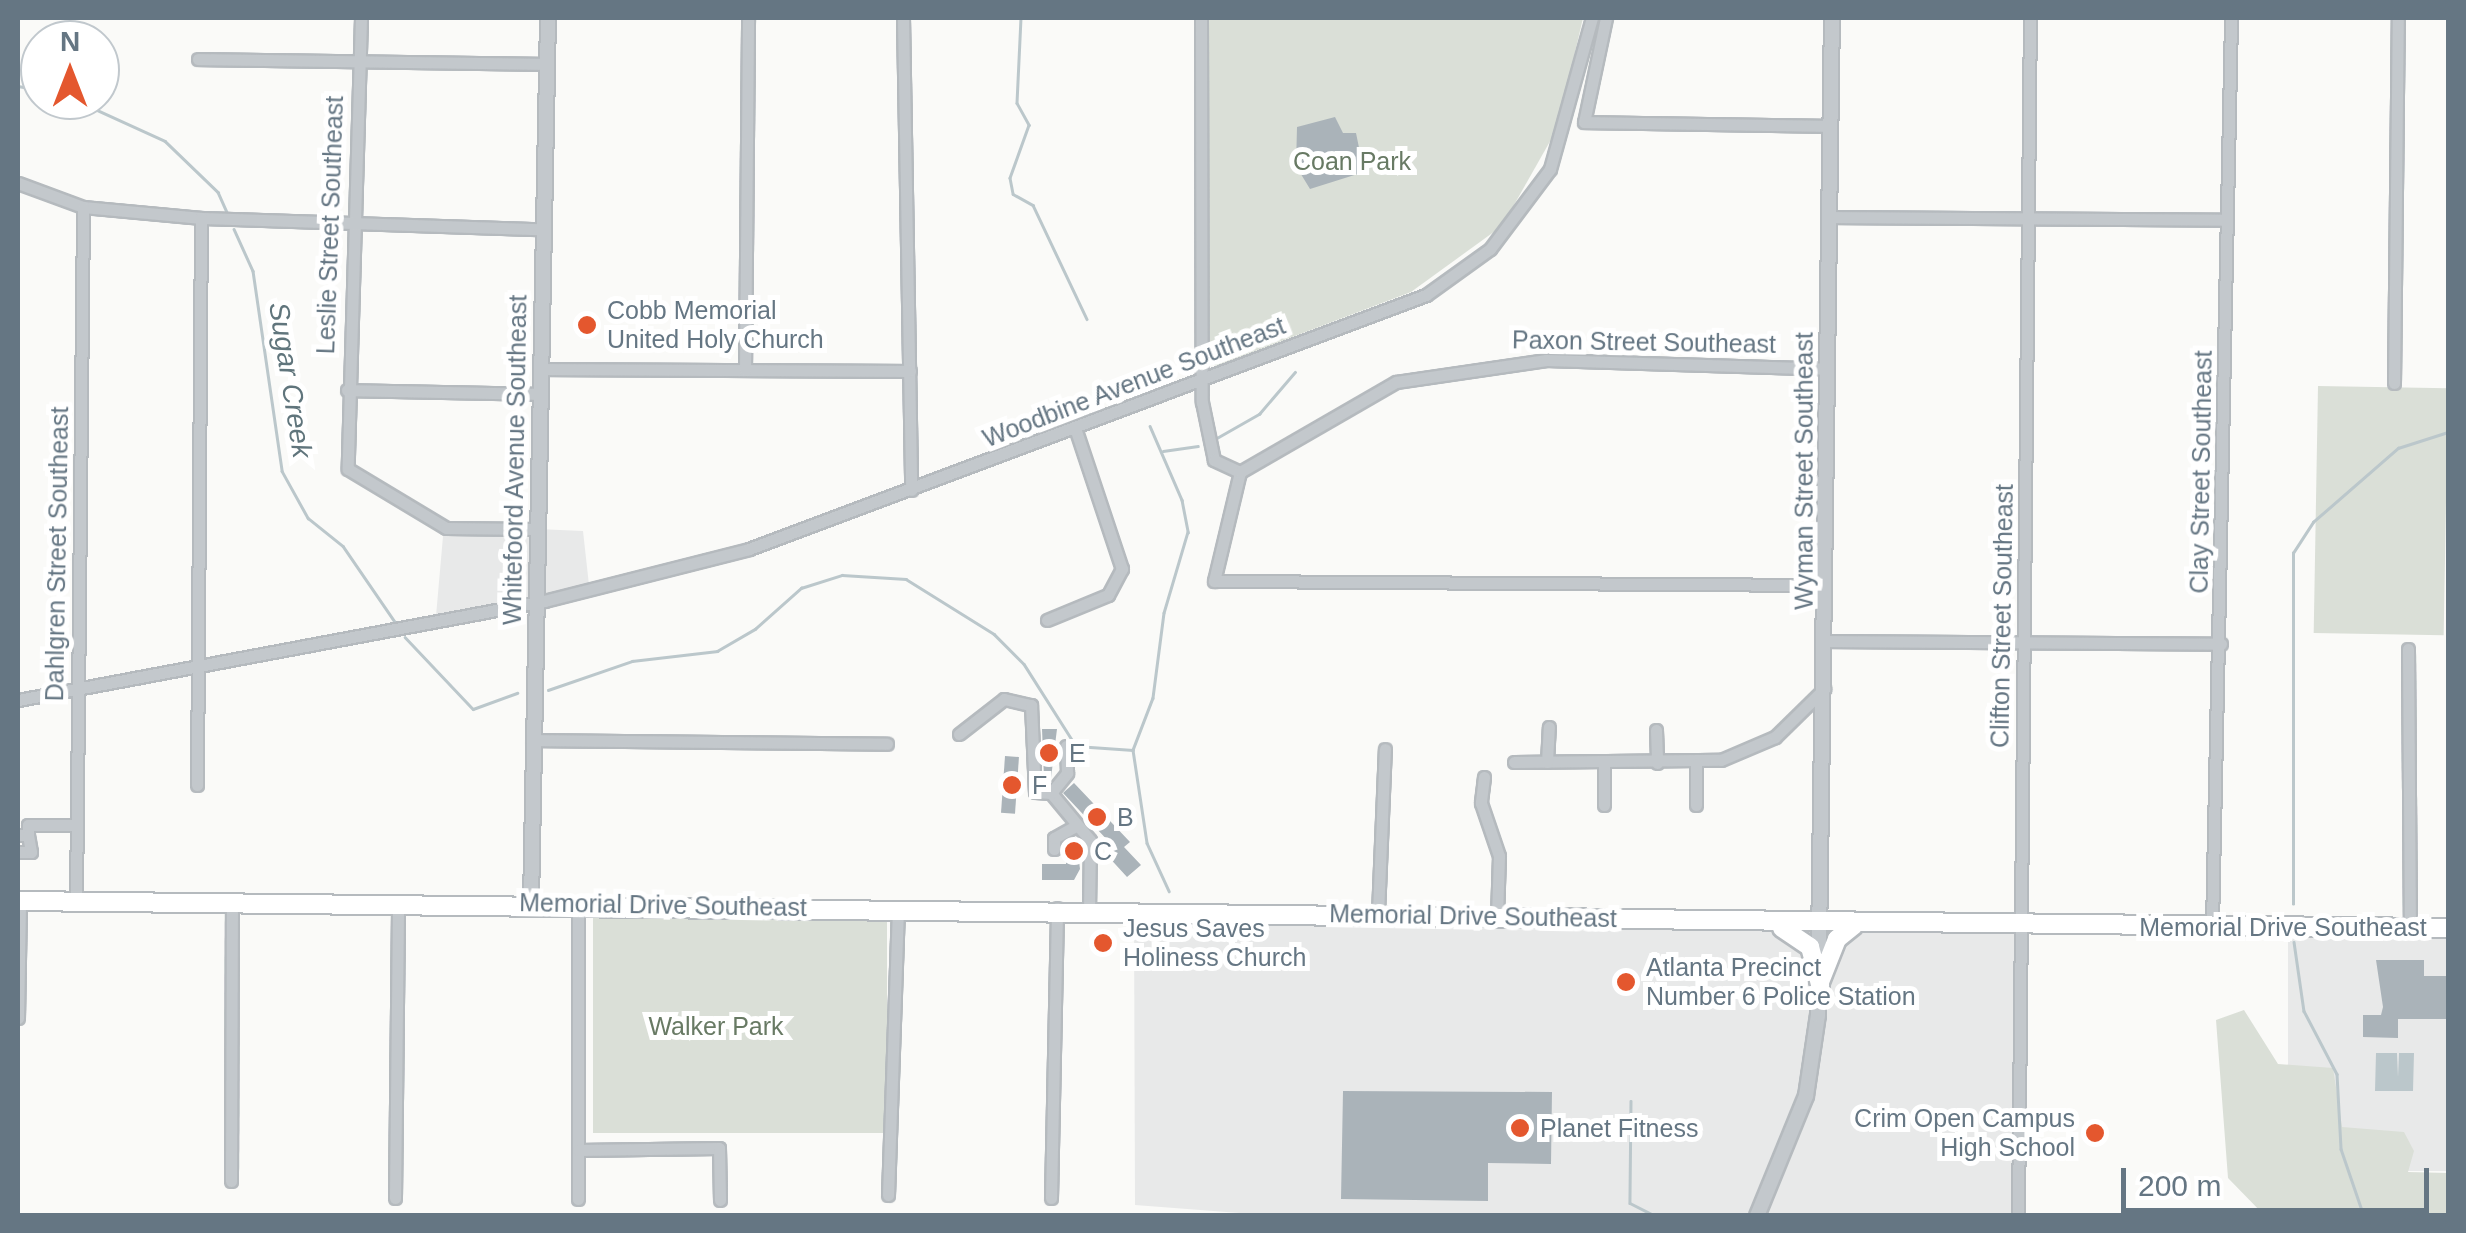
<!DOCTYPE html>
<html>
<head>
<meta charset="utf-8">
<style>
  body { margin:0 }
  #map { position:relative; width:2466px; height:1233px; overflow:hidden; background:#fafaf8; font-family:Helvetica,sans-serif }
  div>[style] { position:absolute }
  [style*='--x'] { left:calc(var(--x)*1px); top:calc(var(--y)*1px); width:calc(var(--w)*1px); rotate:calc(var(--a)*1deg) }
  .built>* { inset:0; background:#e8e9e9; transform-origin:0 0 }
  .green>* { inset:0; background:#dadfd7; transform-origin:0 0 }
  .water>* { inset:0; background:#bbc7cb }
  .stream>* { height:2.5px; margin:-1.25px; padding:0 1.25px; transform-origin:1.25px; border-radius:1.25px; background:#bbc7cb }
  .building>* { inset:0; background:#aab3b9; transform-origin:0 0 }
  .roads { filter:drop-shadow(2px 0 #b5babe) drop-shadow(-2px 0 #b5babe) drop-shadow(0 2px #b5babe) drop-shadow(0 -2px #b5babe) }
  .minor>* { height:11px; margin:-5.5px; padding:0 5.5px; transform-origin:5.5px; border-radius:5.5px; background:#c3c8cc }
  .tertiary>* { height:14px; margin:-7px; padding:0 7px; transform-origin:7px; border-radius:7px; background:#c3c8cc }
  .primary>* { height:18px; margin:-9px; padding:0 9px; transform-origin:9px; border-radius:9px; background:#fff }
  .dots>* { width:28px; height:28px; translate:-50% -50%; box-sizing:border-box; border:5px solid #fff; border-radius:50% }
  span { translate:-50% -50%; white-space:nowrap; text-align:center; line-height:1.15; -webkit-text-stroke:10px #fff; paint-order:stroke }
  .park-label { font-size:25px; color:#687a64 }
  .street-label { font-size:25px; color:#657683 }
  .poi-label { font-size:25px; color:#657683 }
  .left { translate:0 -50%; text-align:left }
  .right { translate:-100% -50%; text-align:right }
  .water-label { font-size:28px; color:#60757c; font-style:italic }
  .frame { position:absolute; inset:0; border:20px solid #657683; pointer-events:none }
  .north { position:absolute; left:20px; top:20px; width:100px; height:100px; box-sizing:border-box; background:#fff; border:2px solid #c1c8cd; border-radius:50%; rotate:0deg; font-size:28px; font-weight:700; line-height:40px; text-align:center; color:#657683 }
  .north::after { content:''; display:block; margin:auto; width:35px; height:45px; background:#e4572e; clip-path:polygon(50% 0,100% 100%,50% 72%,0 100%) }
  .scale { position:absolute; left:2121px; top:1168px; width:308px; height:45px; box-sizing:border-box; border:5px solid #657683; border-top:0; padding-left:12px; font-size:30px; line-height:35px; white-space:nowrap; color:#657683; -webkit-text-stroke:8px #fff; paint-order:stroke }
</style>
</head>
<body>
<div id="map">
  <div class="built">
    <i style="clip-path:polygon(444px 525px,583px 531px,590px 594px,436px 616px)"></i>
    <i style="clip-path:polygon(1134px 910px,2025px 921px,2015px 1215px,1278px 1216px,1135px 1205px)"></i>
    <i style="left:2288px;top:923px;width:160px;height:248px"></i>
  </div>
  <div class="green">
    <i style="clip-path:polygon(1206px 18px,1583px 18px,1557px 129px,1502px 226px,1411px 292px,1216px 366px,1208px 358px)"></i>
    <i style="left:2318px;top:386px;width:130px;height:247px;rotate:1deg"></i>
    <i style="left:593px;top:917px;width:294px;height:216px"></i>
    <i style="clip-path:polygon(2244px 1010px,2278px 1064px,2333px 1068px,2342px 1127px,2404px 1132px,2414px 1151px,2408px 1172px,2448px 1173px,2448px 1215px,2264px 1215px,2228px 1178px,2216px 1020px)"></i>
  </div>
  <div class="water">
    <i style="clip-path:polygon(2376px 1053px,2397px 1053px,2398px 1077px,2399px 1053px,2414px 1053px,2413px 1091px,2375px 1091px)"></i>
  </div>
  <div class="stream">
    <i style="--x:1021;--y:18;--w:85;--a:92.7"></i>
    <i style="--x:1017;--y:103;--w:25;--a:61"></i>
    <i style="--x:1029;--y:125;--w:56;--a:109.7"></i>
    <i style="--x:1010;--y:178;--w:16;--a:79"></i>
    <i style="--x:1013;--y:194;--w:23;--a:29"></i>
    <i style="--x:1033;--y:205;--w:126;--a:64.7"></i>
    <i style="--x:18;--y:86;--w:22;--a:10"></i>
    <i style="--x:75;--y:100;--w:99;--a:24.5"></i>
    <i style="--x:165;--y:141;--w:74;--a:43.9"></i>
    <i style="--x:218;--y:192;--w:22;--a:66"></i>
    <i style="--x:234;--y:229;--w:46;--a:65.7"></i>
    <i style="--x:253;--y:271;--w:202;--a:81.7"></i>
    <i style="--x:282;--y:471;--w:54;--a:61"></i>
    <i style="--x:308;--y:518;--w:45;--a:38.7"></i>
    <i style="--x:343;--y:546;--w:92;--a:55.6"></i>
    <i style="--x:1150;--y:426;--w:81;--a:66.6"></i>
    <i style="--x:1182;--y:500;--w:33;--a:79"></i>
    <i style="--x:1188;--y:532;--w:84;--a:106.5"></i>
    <i style="--x:1164;--y:613;--w:86;--a:97.4"></i>
    <i style="--x:1153;--y:698;--w:56;--a:111"></i>
    <i style="--x:1133;--y:750;--w:94;--a:81.4"></i>
    <i style="--x:1147;--y:843;--w:53;--a:65.4"></i>
    <i style="--x:1215;--y:439;--w:51;--a:-29.6"></i>
    <i style="--x:1259;--y:414;--w:55;--a:-49.4"></i>
    <i style="--x:1163;--y:451;--w:35;--a:-8"></i>
    <i style="--x:405;--y:637;--w:99;--a:46.6"></i>
    <i style="--x:473;--y:709;--w:47;--a:-20"></i>
    <i style="--x:548;--y:690;--w:89;--a:-19"></i>
    <i style="--x:632;--y:661;--w:86;--a:-6.7"></i>
    <i style="--x:717;--y:651;--w:44;--a:-30.1"></i>
    <i style="--x:755;--y:629;--w:62;--a:-41.7"></i>
    <i style="--x:801;--y:588;--w:43;--a:-17.6"></i>
    <i style="--x:842;--y:575;--w:64;--a:3.6"></i>
    <i style="--x:906;--y:579;--w:104;--a:32"></i>
    <i style="--x:994;--y:634;--w:42;--a:45"></i>
    <i style="--x:1024;--y:664;--w:97;--a:57.6"></i>
    <i style="--x:1076;--y:746;--w:57;--a:4"></i>
    <i style="--x:2293;--y:904;--w:351;--a:-90"></i>
    <i style="--x:2293;--y:553;--w:37;--a:-57"></i>
    <i style="--x:2313;--y:522;--w:113;--a:-41"></i>
    <i style="--x:2398;--y:448;--w:52;--a:-17.7"></i>
    <i style="--x:2294;--y:942;--w:70;--a:81.8"></i>
    <i style="--x:2304;--y:1011;--w:71;--a:62.4"></i>
    <i style="--x:2337;--y:1074;--w:75;--a:86.9"></i>
    <i style="--x:2341;--y:1149;--w:71;--a:71.1"></i>
    <i style="--x:1631;--y:1101;--w:102;--a:90.6"></i>
    <i style="--x:1630;--y:1203;--w:29;--a:27"></i>
  </div>
  <div class="building">
    <i style="clip-path:polygon(1335px 117px,1343px 133px,1356px 133px,1364px 172px,1310px 189px,1296px 166px,1297px 127px)"></i>
    <i style="clip-path:polygon(1042px 729px,1057px 729px,1051px 778px,1044px 778px)"></i>
    <i style="left:1005px;top:756px;width:14px;height:57px;rotate:4deg"></i>
    <i style="clip-path:polygon(1074px 783px,1130px 842px,1124px 847px,1141px 865px,1127px 877px,1105px 853px,1112px 845px,1063px 793px)"></i>
    <i style="clip-path:polygon(1076px 837px,1080px 869px,1074px 880px,1042px 880px,1042px 864px,1066px 864px,1066px 842px)"></i>
    <i style="clip-path:polygon(2376px 960px,2424px 960px,2424px 976px,2448px 976px,2448px 1019px,2398px 1019px,2398px 1038px,2363px 1037px,2363px 1015px,2381px 1015px,2383px 1007px)"></i>
    <i style="clip-path:polygon(1343px 1091px,1552px 1092px,1551px 1164px,1488px 1163px,1488px 1201px,1341px 1199px)"></i>
  </div>
  <div class="roads">
    <div class="minor">
      <i style="--x:361;--y:18;--w:451;--a:91.7"></i>
      <i style="--x:348;--y:469;--w:114;--a:31"></i>
      <i style="--x:446;--y:528;--w:89;--a:0.6"></i>
      <i style="--x:903;--y:18;--w:472;--a:89"></i>
      <i style="--x:1201;--y:18;--w:384;--a:89.9"></i>
      <i style="--x:1202;--y:402;--w:59;--a:78.3"></i>
      <i style="--x:1214;--y:460;--w:29;--a:25"></i>
      <i style="--x:1606;--y:18;--w:106;--a:101.9"></i>
      <i style="--x:1584;--y:122;--w:246;--a:0.9"></i>
      <i style="--x:198;--y:59;--w:347;--a:0.8"></i>
      <i style="--x:18;--y:183;--w:69;--a:20.3"></i>
      <i style="--x:83;--y:207;--w:119;--a:5.3"></i>
      <i style="--x:201;--y:218;--w:340;--a:1.9"></i>
      <i style="--x:1829;--y:217;--w:398;--a:0.4"></i>
      <i style="--x:539;--y:369;--w:371;--a:0.3"></i>
      <i style="--x:745;--y:370;--w:352;--a:-89.5"></i>
      <i style="--x:2394;--y:383;--w:365;--a:-89.4"></i>
      <i style="--x:347;--y:390;--w:191;--a:1.2"></i>
      <i style="--x:1825;--y:585;--w:611;--a:-179.62"></i>
      <i style="--x:1214;--y:581;--w:112;--a:-76.6"></i>
      <i style="--x:1240;--y:472;--w:180;--a:-30"></i>
      <i style="--x:1396;--y:382;--w:152;--a:-8.3"></i>
      <i style="--x:1546;--y:360;--w:281;--a:1.8"></i>
      <i style="--x:1047;--y:620;--w:66;--a:-22.3"></i>
      <i style="--x:1108;--y:595;--w:30;--a:-62"></i>
      <i style="--x:1122;--y:569;--w:149;--a:-108.4"></i>
      <i style="--x:1826;--y:641;--w:395;--a:0.4"></i>
      <i style="--x:2408;--y:649;--w:278;--a:89.6"></i>
      <i style="--x:18;--y:700;--w:535;--a:-10.66"></i>
      <i style="--x:544;--y:601;--w:211;--a:-14.2"></i>
      <i style="--x:749;--y:549;--w:723;--a:-20.57"></i>
      <i style="--x:1426;--y:295;--w:79;--a:-35.7"></i>
      <i style="--x:1490;--y:249;--w:100;--a:-53.1"></i>
      <i style="--x:1550;--y:169;--w:157;--a:-74.5"></i>
      <i style="--x:1656;--y:730;--w:33;--a:88"></i>
      <i style="--x:959;--y:734;--w:57;--a:-37.9"></i>
      <i style="--x:1004;--y:699;--w:28;--a:13"></i>
      <i style="--x:1031;--y:705;--w:87;--a:87.4"></i>
      <i style="--x:1035;--y:792;--w:16;--a:4"></i>
      <i style="--x:1051;--y:793;--w:61;--a:50.3"></i>
      <i style="--x:1090;--y:840;--w:69;--a:90.8"></i>
      <i style="--x:532;--y:740;--w:355;--a:0.6"></i>
      <i style="--x:1514;--y:762;--w:207;--a:-0.6"></i>
      <i style="--x:1721;--y:760;--w:59;--a:-23.1"></i>
      <i style="--x:1775;--y:737;--w:69;--a:-44.4"></i>
      <i style="--x:1547;--y:762;--w:35;--a:-87"></i>
      <i style="--x:1696;--y:764;--w:41;--a:90"></i>
      <i style="--x:1484;--y:777;--w:26;--a:97"></i>
      <i style="--x:1481;--y:803;--w:56;--a:71.2"></i>
      <i style="--x:1499;--y:856;--w:59;--a:91.9"></i>
      <i style="--x:197;--y:785;--w:567;--a:-89.6"></i>
      <i style="--x:1051;--y:793;--w:26;--a:-51"></i>
      <i style="--x:1067;--y:773;--w:27;--a:-92"></i>
      <i style="--x:1604;--y:805;--w:44;--a:-90"></i>
      <i style="--x:18;--y:835;--w:10;--a:0"></i>
      <i style="--x:28;--y:835;--w:10;--a:-90"></i>
      <i style="--x:28;--y:825;--w:49;--a:0"></i>
      <i style="--x:1054;--y:849;--w:11;--a:-90"></i>
      <i style="--x:1054;--y:838;--w:26;--a:-29"></i>
      <i style="--x:18;--y:852;--w:13;--a:0"></i>
      <i style="--x:31;--y:852;--w:17;--a:-100"></i>
      <i style="--x:76;--y:902;--w:695;--a:-89.42"></i>
      <i style="--x:578;--y:904;--w:295;--a:90"></i>
      <i style="--x:1378;--y:913;--w:164;--a:-87.6"></i>
      <i style="--x:2212;--y:926;--w:908;--a:-88.8"></i>
      <i style="--x:18;--y:1018;--w:117;--a:-89"></i>
      <i style="--x:578;--y:1150;--w:141;--a:-0.8"></i>
      <i style="--x:719;--y:1148;--w:52;--a:88.9"></i>
      <i style="--x:231;--y:1181;--w:277;--a:-89.8"></i>
      <i style="--x:888;--y:1195;--w:288;--a:-88"></i>
      <i style="--x:395;--y:1198;--w:294;--a:-89.4"></i>
      <i style="--x:1051;--y:1198;--w:290;--a:-88.8"></i>
      <i style="--x:2018;--y:1216;--w:1198;--a:-89.43"></i>
    </div>
    <div class="tertiary">
      <i style="--x:531;--y:903;--w:885;--a:-88.9"></i>
      <i style="--x:1757;--y:1216;--w:130;--a:-67.8"></i>
      <i style="--x:1806;--y:1096;--w:82;--a:-81.6"></i>
      <i style="--x:1818;--y:1015;--w:997;--a:-89.2"></i>
    </div>
    <div class="primary">
      <i style="--x:18;--y:901;--w:2430;--a:0.64"></i>
      <i style="--x:1782;--y:928;--w:34;--a:34"></i>
      <i style="--x:1810;--y:947;--w:39;--a:75"></i>
      <i style="--x:1820;--y:982;--w:46;--a:-68.4"></i>
      <i style="--x:1837;--y:939;--w:22;--a:-39"></i>
    </div>
  </div>
  <div class="dots">
    <i style="left:587px;top:325px;background:#e4572e"></i>
    <i style="left:1049px;top:753px;background:#e4572e"></i>
    <i style="left:1012px;top:785px;background:#e4572e"></i>
    <i style="left:1097px;top:817px;background:#e4572e"></i>
    <i style="left:1074px;top:851px;background:#e4572e"></i>
    <i style="left:1103px;top:943px;background:#e4572e"></i>
    <i style="left:1626px;top:982px;background:#e4572e"></i>
    <i style="left:1520px;top:1128px;background:#e4572e"></i>
    <i style="left:2095px;top:1133px;background:#e4572e"></i>
  </div>
  <div class="park-label">
    <span style="left:1352px;top:161px">Coan Park</span>
    <span style="left:716px;top:1026px">Walker Park</span>
  </div>
  <div class="street-label">
    <span style="left:330px;top:225px;rotate:-88deg">Leslie Street Southeast</span>
    <span style="left:1644px;top:342px;rotate:1deg">Paxon Street Southeast</span>
    <span style="left:1134px;top:382px;rotate:-21deg">Woodbine Avenue Southeast</span>
    <span style="left:515px;top:460px;rotate:-89deg">Whitefoord Avenue Southeast</span>
    <span style="left:1804px;top:471px;rotate:-90deg">Wyman Street Southeast</span>
    <span style="left:2201px;top:472px;rotate:-89deg">Clay Street Southeast</span>
    <span style="left:57px;top:554px;rotate:-89deg">Dahlgren Street Southeast</span>
    <span style="left:2002px;top:616px;rotate:-89deg">Clifton Street Southeast</span>
    <span style="left:663px;top:905px;rotate:1deg">Memorial Drive Southeast</span>
    <span style="left:1473px;top:916px;rotate:1deg">Memorial Drive Southeast</span>
    <span style="left:2283px;top:927px">Memorial Drive Southeast</span>
  </div>
  <div class="poi-label">
    <span class="left" style="left:607px;top:325px">Cobb Memorial<br>United Holy Church</span>
    <span class="left" style="left:1069px;top:753px">E</span>
    <span class="left" style="left:1032px;top:785px">F</span>
    <span class="left" style="left:1117px;top:817px">B</span>
    <span class="left" style="left:1094px;top:851px">C</span>
    <span class="left" style="left:1123px;top:943px">Jesus Saves<br>Holiness Church</span>
    <span class="left" style="left:1646px;top:982px">Atlanta Precinct<br>Number 6 Police Station</span>
    <span class="right" style="left:2075px;top:1133px">Crim Open Campus<br>High School</span>
    <span class="left" style="left:1540px;top:1128px">Planet Fitness</span>
  </div>
  <div class="water-label">
    <span style="left:290px;top:380px;rotate:81deg">Sugar Creek</span>
  </div>
  <div class="frame"></div>
  <div class="north">N</div>
  <div class="scale">200 m</div>
</div>
</body>
</html>
